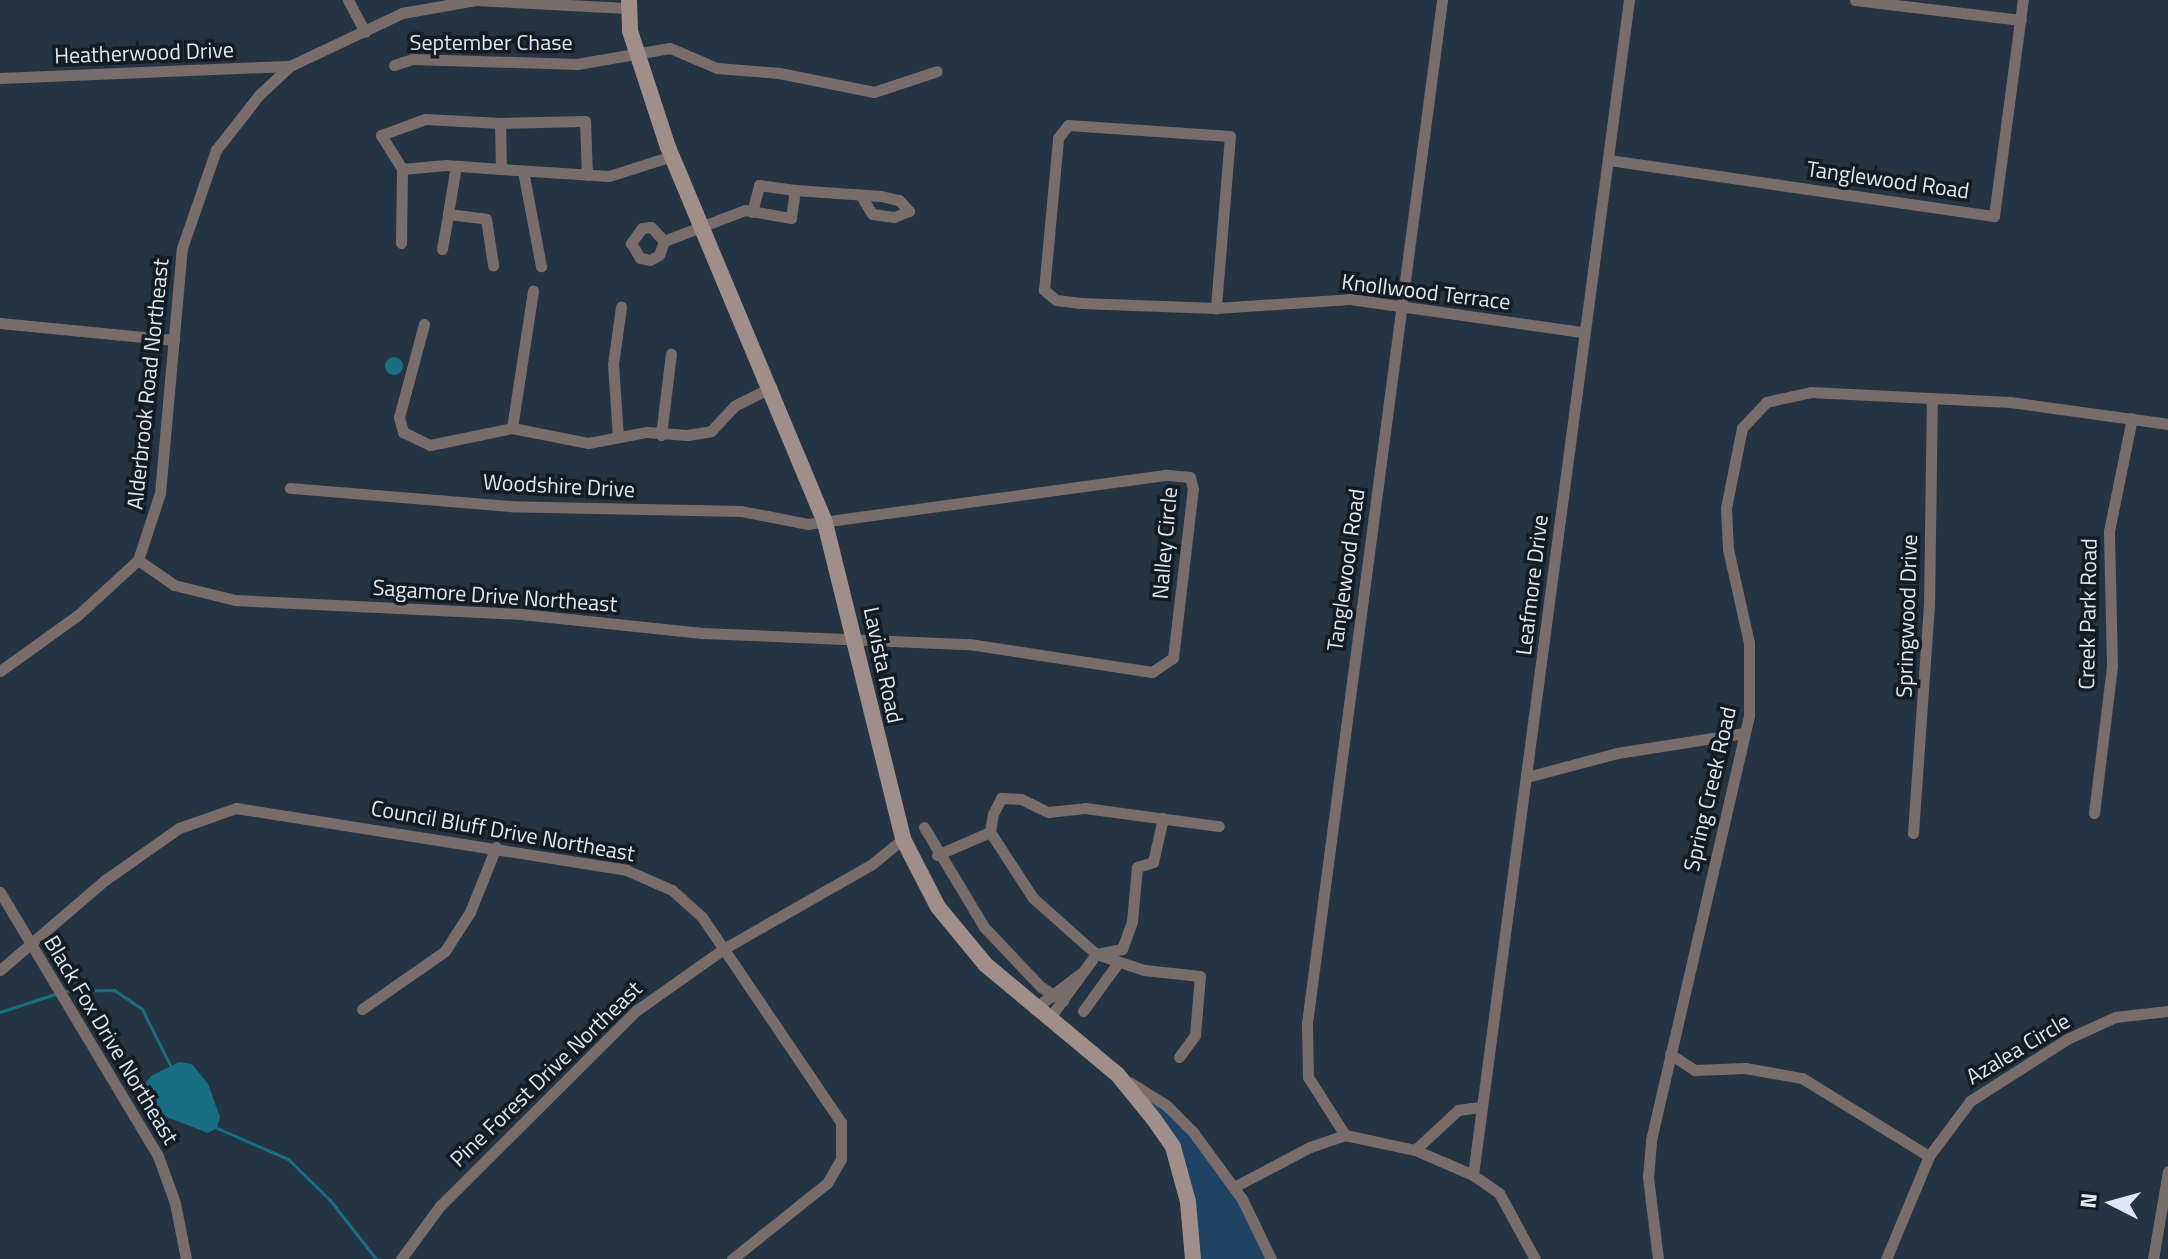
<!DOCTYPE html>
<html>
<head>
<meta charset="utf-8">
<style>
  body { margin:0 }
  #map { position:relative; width:2168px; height:1259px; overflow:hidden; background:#253443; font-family:"Titillium Web",sans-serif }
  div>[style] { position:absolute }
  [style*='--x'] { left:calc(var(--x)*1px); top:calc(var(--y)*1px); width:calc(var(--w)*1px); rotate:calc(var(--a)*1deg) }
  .green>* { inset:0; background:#1e4365 }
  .water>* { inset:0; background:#186e82 }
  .round { border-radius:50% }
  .stream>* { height:3px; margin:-1.5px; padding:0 1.5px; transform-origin:1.5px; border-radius:1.5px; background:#186e82 }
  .minor>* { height:11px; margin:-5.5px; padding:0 5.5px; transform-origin:5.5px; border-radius:5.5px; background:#796d6b }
  .secondary>* { height:16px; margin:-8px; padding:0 8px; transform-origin:8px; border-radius:8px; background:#a08e8a }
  span { translate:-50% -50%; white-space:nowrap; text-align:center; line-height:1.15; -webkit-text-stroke:7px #141b22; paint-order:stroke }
  .street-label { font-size:22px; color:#dee8f2 }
  .north { position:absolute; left:2072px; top:1163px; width:80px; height:80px; -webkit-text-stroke:6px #141b22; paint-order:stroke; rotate:276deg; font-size:22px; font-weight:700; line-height:32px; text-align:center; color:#dee8f2 }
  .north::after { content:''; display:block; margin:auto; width:28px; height:36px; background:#dee8f2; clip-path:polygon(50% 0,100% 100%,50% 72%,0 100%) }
</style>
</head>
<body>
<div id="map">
  <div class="green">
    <i style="clip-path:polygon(1117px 1074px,1166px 1105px,1234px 1187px,1271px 1259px,1193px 1259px,1173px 1147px)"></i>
  </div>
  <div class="water">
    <i class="round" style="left:385px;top:357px;width:18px;height:18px"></i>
    <i style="clip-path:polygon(179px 1062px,192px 1064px,208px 1084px,220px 1117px,217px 1128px,208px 1133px,159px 1114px,142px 1088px,151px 1076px)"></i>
  </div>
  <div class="stream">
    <i style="--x:63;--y:991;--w:51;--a:-1.1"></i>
    <i style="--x:114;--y:990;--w:34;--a:34"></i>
    <i style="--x:142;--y:1009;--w:63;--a:63.4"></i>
    <i style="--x:0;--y:1012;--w:58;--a:-18.1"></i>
    <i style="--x:217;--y:1128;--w:77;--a:23.6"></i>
    <i style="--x:288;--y:1159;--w:59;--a:44.3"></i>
    <i style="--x:330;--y:1200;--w:75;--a:52.1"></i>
  </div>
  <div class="minor">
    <i style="--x:348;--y:0;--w:36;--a:62"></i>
    <i style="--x:1855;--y:0;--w:167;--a:6.9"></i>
    <i style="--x:394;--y:65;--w:19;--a:-18"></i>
    <i style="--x:412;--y:59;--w:165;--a:1.7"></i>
    <i style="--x:577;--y:64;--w:94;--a:-9.8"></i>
    <i style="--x:670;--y:48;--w:51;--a:23.1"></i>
    <i style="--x:717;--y:68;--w:62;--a:4.6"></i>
    <i style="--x:779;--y:73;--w:97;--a:11.3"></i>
    <i style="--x:874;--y:92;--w:66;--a:-18.4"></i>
    <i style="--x:0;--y:78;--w:289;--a:-2.4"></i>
    <i style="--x:500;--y:123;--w:85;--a:-1.3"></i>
    <i style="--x:585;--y:121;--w:54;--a:87.9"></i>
    <i style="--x:1068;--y:125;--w:162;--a:3.9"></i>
    <i style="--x:1230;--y:136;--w:173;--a:94.7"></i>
    <i style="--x:1216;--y:308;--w:136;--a:-177.9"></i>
    <i style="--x:1080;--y:303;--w:24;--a:-173"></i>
    <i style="--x:1056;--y:300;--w:16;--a:-140"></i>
    <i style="--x:1044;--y:290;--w:153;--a:-84.7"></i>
    <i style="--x:1058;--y:138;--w:16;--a:-52"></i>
    <i style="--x:1609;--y:160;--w:389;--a:8.3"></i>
    <i style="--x:1994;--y:216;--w:218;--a:-82.4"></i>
    <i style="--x:456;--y:166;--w:49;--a:99.5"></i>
    <i style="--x:448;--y:214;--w:38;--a:7"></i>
    <i style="--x:486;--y:219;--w:47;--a:81.3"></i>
    <i style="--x:501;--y:169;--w:46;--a:-91.2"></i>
    <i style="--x:500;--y:123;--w:75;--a:-176.9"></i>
    <i style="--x:425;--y:119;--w:47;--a:160"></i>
    <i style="--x:381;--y:135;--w:40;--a:58"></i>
    <i style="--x:402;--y:169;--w:44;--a:-5.2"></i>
    <i style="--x:446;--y:165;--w:55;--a:4.2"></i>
    <i style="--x:501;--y:169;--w:108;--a:3.7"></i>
    <i style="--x:609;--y:176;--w:66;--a:-17.6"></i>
    <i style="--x:523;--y:171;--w:97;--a:79.3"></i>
    <i style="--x:752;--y:212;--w:28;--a:-75"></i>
    <i style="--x:759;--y:185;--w:36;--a:8"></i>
    <i style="--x:664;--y:241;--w:19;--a:-133"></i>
    <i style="--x:651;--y:227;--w:9;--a:174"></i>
    <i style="--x:642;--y:228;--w:19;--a:126"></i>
    <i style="--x:631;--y:243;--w:17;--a:59"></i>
    <i style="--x:640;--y:258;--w:10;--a:11"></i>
    <i style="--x:650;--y:260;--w:10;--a:-29"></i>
    <i style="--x:659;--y:255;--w:15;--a:-70"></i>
    <i style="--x:664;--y:241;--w:87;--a:-20.9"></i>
    <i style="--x:745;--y:210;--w:47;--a:9.9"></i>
    <i style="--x:791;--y:218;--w:28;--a:-82"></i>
    <i style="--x:795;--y:190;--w:86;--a:4"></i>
    <i style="--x:881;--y:196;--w:18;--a:13"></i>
    <i style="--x:899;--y:200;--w:15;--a:48"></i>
    <i style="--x:909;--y:211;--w:16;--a:158"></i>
    <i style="--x:894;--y:217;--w:22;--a:-172"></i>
    <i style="--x:872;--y:214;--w:17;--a:-121"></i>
    <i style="--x:401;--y:243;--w:74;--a:-89.2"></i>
    <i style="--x:442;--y:249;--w:36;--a:-80"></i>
    <i style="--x:1216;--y:308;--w:134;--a:-3.8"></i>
    <i style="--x:1350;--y:299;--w:234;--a:8.1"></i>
    <i style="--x:0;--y:323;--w:175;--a:5.6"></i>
    <i style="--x:424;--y:324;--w:96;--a:105"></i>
    <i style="--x:399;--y:417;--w:16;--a:75"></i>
    <i style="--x:403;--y:432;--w:30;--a:26"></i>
    <i style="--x:430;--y:445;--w:84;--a:-11.7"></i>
    <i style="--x:512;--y:428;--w:77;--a:11.2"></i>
    <i style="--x:588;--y:443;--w:60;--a:-10.6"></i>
    <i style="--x:647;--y:432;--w:40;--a:4.3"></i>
    <i style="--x:687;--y:435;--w:24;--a:-9"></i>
    <i style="--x:711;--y:431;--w:34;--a:-47"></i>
    <i style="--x:734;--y:406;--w:42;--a:-26.6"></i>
    <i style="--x:512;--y:428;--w:139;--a:-81.3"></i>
    <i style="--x:661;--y:435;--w:82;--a:-83"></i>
    <i style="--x:618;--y:437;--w:73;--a:-93.9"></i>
    <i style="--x:613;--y:364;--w:58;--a:-82"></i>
    <i style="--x:138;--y:560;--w:44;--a:34.8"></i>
    <i style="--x:174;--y:585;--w:63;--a:13.8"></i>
    <i style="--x:235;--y:600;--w:286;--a:2.8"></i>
    <i style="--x:521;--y:614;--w:182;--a:6"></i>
    <i style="--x:702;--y:633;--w:267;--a:2.4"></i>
    <i style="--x:969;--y:644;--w:185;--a:8.7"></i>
    <i style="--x:1152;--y:672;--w:25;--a:-34"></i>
    <i style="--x:1173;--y:658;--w:170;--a:-83.3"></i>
    <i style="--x:1193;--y:489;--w:12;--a:-104"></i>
    <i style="--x:1190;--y:477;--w:25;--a:-175"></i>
    <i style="--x:1165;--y:475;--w:360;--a:172.2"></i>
    <i style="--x:808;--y:524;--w:68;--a:-169"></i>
    <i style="--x:741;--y:511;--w:231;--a:-178.8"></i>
    <i style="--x:510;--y:506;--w:221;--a:-175.3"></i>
    <i style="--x:0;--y:671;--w:96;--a:-35.7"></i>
    <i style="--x:78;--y:615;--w:81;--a:-42.5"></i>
    <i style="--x:138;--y:560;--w:71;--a:-71.8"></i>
    <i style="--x:160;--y:493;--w:246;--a:-84.9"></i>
    <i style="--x:182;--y:248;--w:104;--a:-70.9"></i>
    <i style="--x:216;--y:150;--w:70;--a:-52"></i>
    <i style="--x:259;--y:95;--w:42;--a:-43.1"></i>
    <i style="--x:290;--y:66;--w:124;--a:-25.3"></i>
    <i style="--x:402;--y:13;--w:75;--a:-10"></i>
    <i style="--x:476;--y:0;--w:150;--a:3.1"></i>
    <i style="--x:1527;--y:777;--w:93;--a:-14.9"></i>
    <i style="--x:1617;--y:753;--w:129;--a:-8.9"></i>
    <i style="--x:2094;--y:813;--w:148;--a:-83"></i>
    <i style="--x:2112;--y:666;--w:135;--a:-91.3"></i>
    <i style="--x:2109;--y:531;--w:115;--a:-78.5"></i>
    <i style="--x:924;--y:827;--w:117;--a:59"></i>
    <i style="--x:984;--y:927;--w:83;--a:46.5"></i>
    <i style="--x:1041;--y:987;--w:26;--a:32"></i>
    <i style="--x:1913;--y:833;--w:228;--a:-86"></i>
    <i style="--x:1929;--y:606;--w:206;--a:-89.2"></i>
    <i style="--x:937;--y:855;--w:58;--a:-23.5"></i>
    <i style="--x:0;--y:892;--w:308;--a:59.1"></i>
    <i style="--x:158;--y:1156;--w:50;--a:70.1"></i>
    <i style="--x:175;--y:1203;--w:57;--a:78.9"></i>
    <i style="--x:0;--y:970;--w:138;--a:-40.6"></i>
    <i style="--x:105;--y:880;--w:90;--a:-35.1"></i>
    <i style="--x:179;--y:828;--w:60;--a:-19.3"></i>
    <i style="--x:236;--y:808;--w:395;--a:9"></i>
    <i style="--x:626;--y:870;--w:50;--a:23.5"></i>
    <i style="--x:672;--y:890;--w:40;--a:42"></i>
    <i style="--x:702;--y:917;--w:248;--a:55.9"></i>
    <i style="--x:841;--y:1122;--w:37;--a:90"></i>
    <i style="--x:841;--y:1159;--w:28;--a:120"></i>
    <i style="--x:827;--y:1183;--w:122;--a:141.3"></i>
    <i style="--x:362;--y:1009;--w:101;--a:-34.9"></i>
    <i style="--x:445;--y:951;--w:46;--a:-57.3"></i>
    <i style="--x:470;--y:912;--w:70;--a:-68.2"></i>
    <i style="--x:1034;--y:1009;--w:58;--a:-37.3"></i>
    <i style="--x:1083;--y:1011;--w:59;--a:-53.9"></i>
    <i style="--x:1048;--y:1020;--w:82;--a:-54"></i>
    <i style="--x:1096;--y:954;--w:26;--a:-11"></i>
    <i style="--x:1122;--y:949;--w:30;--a:-70"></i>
    <i style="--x:1132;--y:921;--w:54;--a:-84.7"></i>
    <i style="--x:1137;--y:867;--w:17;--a:-17"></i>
    <i style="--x:1153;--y:862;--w:45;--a:-77.2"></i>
    <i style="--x:1670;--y:1054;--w:30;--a:33"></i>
    <i style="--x:1695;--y:1070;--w:50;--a:-2.3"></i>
    <i style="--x:1745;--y:1068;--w:58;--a:10"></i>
    <i style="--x:1802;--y:1078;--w:149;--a:31.6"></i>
    <i style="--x:1179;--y:1057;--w:27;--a:-54"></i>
    <i style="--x:1195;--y:1035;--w:59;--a:-85.2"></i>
    <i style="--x:1200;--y:976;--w:56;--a:-173.9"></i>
    <i style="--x:1144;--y:970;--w:51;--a:-161.6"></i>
    <i style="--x:1096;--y:954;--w:84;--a:-138.4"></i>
    <i style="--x:1033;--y:898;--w:79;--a:-123.1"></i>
    <i style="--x:990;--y:832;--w:18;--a:-81"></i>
    <i style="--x:993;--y:814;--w:18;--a:-63"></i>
    <i style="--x:1001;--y:798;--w:20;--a:3"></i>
    <i style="--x:1021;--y:799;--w:30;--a:26"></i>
    <i style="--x:1048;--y:812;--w:37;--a:-6"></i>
    <i style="--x:1085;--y:808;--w:135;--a:7.7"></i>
    <i style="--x:1129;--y:1082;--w:44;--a:31.9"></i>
    <i style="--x:1166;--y:1105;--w:38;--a:45"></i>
    <i style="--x:1193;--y:1132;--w:83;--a:53.8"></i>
    <i style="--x:1242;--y:1199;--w:67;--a:64.2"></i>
    <i style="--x:1345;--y:1135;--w:69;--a:-122.5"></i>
    <i style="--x:1308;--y:1077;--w:54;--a:-91.1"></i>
    <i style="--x:1307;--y:1023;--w:1032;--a:-82.48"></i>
    <i style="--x:1415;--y:1150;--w:59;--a:-42.9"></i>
    <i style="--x:1458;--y:1110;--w:22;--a:-8"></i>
    <i style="--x:1473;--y:1175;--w:1185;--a:-82.44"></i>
    <i style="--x:1234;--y:1187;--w:86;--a:-27.8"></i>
    <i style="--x:1310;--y:1147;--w:37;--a:-19"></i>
    <i style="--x:1345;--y:1135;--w:72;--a:12.1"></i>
    <i style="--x:1415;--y:1150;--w:63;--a:23.3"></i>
    <i style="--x:1473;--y:1175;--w:32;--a:35"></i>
    <i style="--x:1499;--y:1193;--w:75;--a:61.4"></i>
    <i style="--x:401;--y:1259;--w:66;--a:-53.7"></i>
    <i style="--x:440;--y:1206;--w:278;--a:-44.9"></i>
    <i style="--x:637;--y:1010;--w:108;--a:-35.2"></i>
    <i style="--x:725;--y:948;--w:169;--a:-29.7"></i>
    <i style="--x:872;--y:864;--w:40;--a:-39"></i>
    <i style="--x:1658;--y:1259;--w:83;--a:-97"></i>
    <i style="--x:1648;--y:1177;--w:37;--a:-85"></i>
    <i style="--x:1651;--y:1140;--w:436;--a:-77"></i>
    <i style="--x:1749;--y:715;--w:72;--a:-90"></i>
    <i style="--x:1749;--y:643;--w:96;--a:-102.6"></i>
    <i style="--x:1728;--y:549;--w:41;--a:-92.8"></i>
    <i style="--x:1726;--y:508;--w:82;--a:-78.7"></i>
    <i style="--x:1742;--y:428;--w:35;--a:-47"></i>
    <i style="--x:1766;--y:402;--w:46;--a:-12.5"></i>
    <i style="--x:1811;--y:392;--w:199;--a:2.9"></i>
    <i style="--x:2010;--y:402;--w:160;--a:7.9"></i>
    <i style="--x:1886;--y:1259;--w:112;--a:-67.3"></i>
    <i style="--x:1929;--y:1156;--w:69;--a:-53.3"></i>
    <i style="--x:1970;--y:1101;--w:115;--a:-32.6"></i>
    <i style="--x:2067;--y:1039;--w:53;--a:-24.6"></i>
    <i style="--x:2115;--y:1017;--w:53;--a:-6.5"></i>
    <i style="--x:2153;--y:1259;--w:89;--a:-80.3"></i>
  </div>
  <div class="secondary">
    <i style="--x:629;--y:0;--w:31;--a:88"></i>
    <i style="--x:630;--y:31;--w:122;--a:71.9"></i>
    <i style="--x:668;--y:147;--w:407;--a:67.3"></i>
    <i style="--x:825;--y:523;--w:325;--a:76.1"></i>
    <i style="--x:903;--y:839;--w:76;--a:62.8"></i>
    <i style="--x:938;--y:907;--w:75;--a:50.4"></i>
    <i style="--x:986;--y:965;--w:170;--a:39.8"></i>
    <i style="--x:1117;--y:1074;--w:57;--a:50.7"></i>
    <i style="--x:1153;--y:1118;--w:35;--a:55"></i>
    <i style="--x:1173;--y:1147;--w:57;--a:74.7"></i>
    <i style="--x:1188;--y:1202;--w:57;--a:85"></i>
  </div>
  <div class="street-label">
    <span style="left:491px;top:43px">September Chase</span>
    <span style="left:144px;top:53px;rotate:-2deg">Heatherwood Drive</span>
    <span style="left:1888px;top:180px;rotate:8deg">Tanglewood Road</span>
    <span style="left:1426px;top:292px;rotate:7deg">Knollwood Terrace</span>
    <span style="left:148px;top:384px;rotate:-84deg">Alderbrook Road Northeast</span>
    <span style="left:559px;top:486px;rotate:3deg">Woodshire Drive</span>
    <span style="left:1165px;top:543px;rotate:-85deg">Nalley Circle</span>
    <span style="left:1346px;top:570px;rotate:-82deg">Tanglewood Road</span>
    <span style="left:1532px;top:585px;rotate:-83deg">Leafmore Drive</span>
    <span style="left:495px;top:596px;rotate:4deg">Sagamore Drive Northeast</span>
    <span style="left:2088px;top:614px;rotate:-89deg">Creek Park Road</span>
    <span style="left:1907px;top:616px;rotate:-88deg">Springwood Drive</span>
    <span style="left:883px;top:665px;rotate:78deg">Lavista Road</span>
    <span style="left:1710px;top:789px;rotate:-77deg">Spring Creek Road</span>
    <span style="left:503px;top:831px;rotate:10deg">Council Bluff Drive Northeast</span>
    <span style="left:111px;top:1040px;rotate:59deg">Black Fox Drive Northeast</span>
    <span style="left:2018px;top:1049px;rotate:-31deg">Azalea Circle</span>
    <span style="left:546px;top:1074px;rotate:-44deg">Pine Forest Drive Northeast</span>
  </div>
  <div class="north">N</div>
</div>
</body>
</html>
